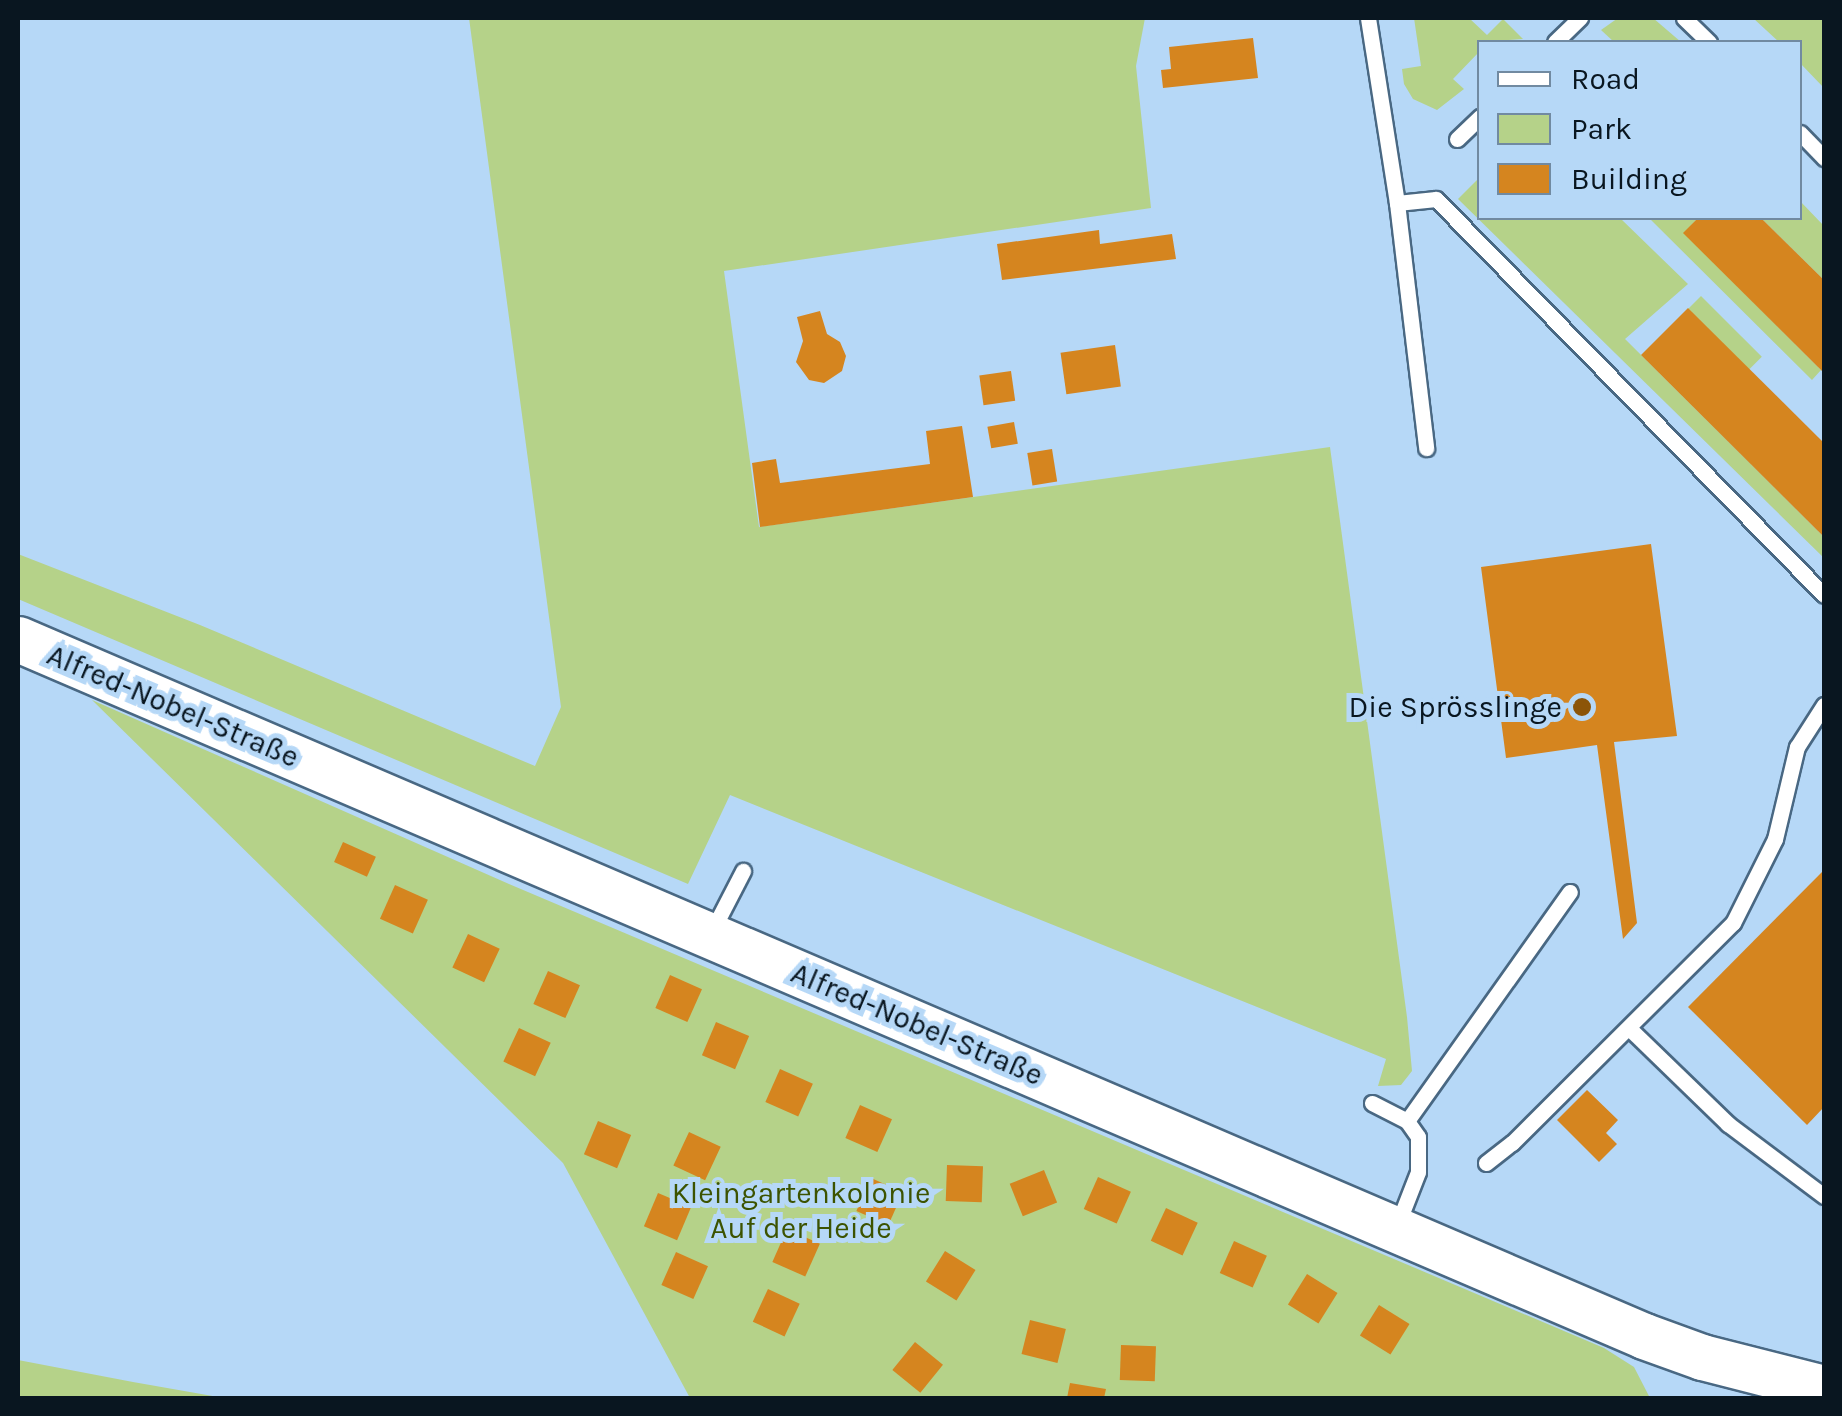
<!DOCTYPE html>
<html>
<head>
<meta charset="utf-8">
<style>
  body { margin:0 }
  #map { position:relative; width:1842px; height:1416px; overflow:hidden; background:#b6d8f7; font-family:Karla,sans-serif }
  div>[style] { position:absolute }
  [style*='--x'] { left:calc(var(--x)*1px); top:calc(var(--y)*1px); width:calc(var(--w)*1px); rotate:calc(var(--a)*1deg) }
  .green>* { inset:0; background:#b5d289; transform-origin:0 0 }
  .building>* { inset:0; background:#d5851f; transform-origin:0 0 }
  .roads { filter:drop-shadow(2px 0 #496883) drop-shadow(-2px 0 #496883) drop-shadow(0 2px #496883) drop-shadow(0 -2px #496883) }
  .lane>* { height:15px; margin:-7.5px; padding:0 7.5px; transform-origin:7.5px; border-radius:7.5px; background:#fff }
  .secondary>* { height:45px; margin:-22.5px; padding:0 22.5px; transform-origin:22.5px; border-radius:22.5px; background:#fff }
  .dots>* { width:28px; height:28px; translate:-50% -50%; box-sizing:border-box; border:5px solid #b6d8f7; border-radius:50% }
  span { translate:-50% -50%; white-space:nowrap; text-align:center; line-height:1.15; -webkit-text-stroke:10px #b6d8f7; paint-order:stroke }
  .street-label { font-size:30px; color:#091620 }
  .poi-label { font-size:30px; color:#091620 }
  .right { translate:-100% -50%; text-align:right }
  .park-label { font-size:30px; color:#3c5300 }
  .frame { position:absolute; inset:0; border:20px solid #091620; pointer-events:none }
  .legend { position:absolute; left:1477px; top:40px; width:325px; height:180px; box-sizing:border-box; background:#b6d8f7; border:2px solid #718aa1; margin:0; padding:12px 18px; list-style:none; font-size:30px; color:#091620 }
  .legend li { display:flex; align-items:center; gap:20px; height:50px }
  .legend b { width:50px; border:2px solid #718aa1 }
</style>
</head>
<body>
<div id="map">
  <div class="green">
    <i style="clip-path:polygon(469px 18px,1145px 18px,1136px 66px,1151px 208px,724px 271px,759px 527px,1330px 447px,1407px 1017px,1412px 1071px,1401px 1085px,1378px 1086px,1386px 1059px,730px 795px,688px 884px,18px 599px,18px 554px,200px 625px,535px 766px,561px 707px)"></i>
    <i style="clip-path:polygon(1414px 18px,1469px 18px,1487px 35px,1503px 19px,1523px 39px,1480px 42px,1479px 52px,1453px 79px,1464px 89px,1437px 110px,1413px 99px,1404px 84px,1402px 69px,1421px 66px)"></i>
    <i style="clip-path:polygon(1618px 18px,1653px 18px,1681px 42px,1614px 42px,1601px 30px)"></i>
    <i style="clip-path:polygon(1753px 18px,1824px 18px,1824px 88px,1800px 63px,1800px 42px,1779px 42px)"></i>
    <i style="clip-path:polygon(1479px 178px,1480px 218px,1620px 218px,1688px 284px,1625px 339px,1824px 537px,1824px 558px,1458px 199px)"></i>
    <i style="clip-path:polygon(1800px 201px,1824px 226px,1824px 280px,1761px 218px,1800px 218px)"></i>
    <i style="clip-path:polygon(1649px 218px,1698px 218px,1684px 233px,1821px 370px,1812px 380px)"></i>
    <i style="left:1701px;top:296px;width:86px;height:18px;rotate:45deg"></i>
    <i style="clip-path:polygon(92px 700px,509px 884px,1604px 1348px,1634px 1367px,1650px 1398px,690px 1398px,563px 1163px)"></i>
    <i style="clip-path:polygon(18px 1360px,133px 1382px,224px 1398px,18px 1398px)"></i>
  </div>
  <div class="building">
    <i style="clip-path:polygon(1253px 38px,1258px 78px,1163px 88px,1161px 70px,1171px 69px,1169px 47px)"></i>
    <i style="clip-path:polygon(1698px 218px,1761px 218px,1824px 280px,1824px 373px,1683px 233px)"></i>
    <i style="clip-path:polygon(1099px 230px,1100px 244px,1172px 234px,1176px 259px,1002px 280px,997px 244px)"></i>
    <i style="clip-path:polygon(1688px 308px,1824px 443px,1824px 537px,1641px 355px)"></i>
    <i style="clip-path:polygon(820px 311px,827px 334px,840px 342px,846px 356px,842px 371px,824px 383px,809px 380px,796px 362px,803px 341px,797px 317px)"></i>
    <i style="left:1115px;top:345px;width:42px;height:55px;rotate:82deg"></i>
    <i style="left:1011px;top:371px;width:30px;height:32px;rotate:82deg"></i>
    <i style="left:1014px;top:422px;width:22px;height:27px;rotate:80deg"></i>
    <i style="clip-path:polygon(962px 426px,973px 497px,760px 527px,752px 463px,776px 459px,780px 483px,930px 464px,926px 431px)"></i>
    <i style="left:1052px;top:449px;width:33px;height:25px;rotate:81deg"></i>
    <i style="clip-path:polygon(1651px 544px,1677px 736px,1614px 742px,1637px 923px,1623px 939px,1597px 745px,1506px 758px,1481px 567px)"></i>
    <i style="left:343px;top:842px;width:36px;height:22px;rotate:24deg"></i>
    <i style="clip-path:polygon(1824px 870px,1824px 1107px,1807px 1125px,1688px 1007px)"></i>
    <i style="left:395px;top:885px;width:36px;height:37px;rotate:24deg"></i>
    <i style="left:468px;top:934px;width:35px;height:37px;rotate:25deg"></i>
    <i style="left:548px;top:971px;width:35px;height:36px;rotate:24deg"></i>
    <i style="left:670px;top:975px;width:35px;height:36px;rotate:24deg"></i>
    <i style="left:716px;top:1022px;width:36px;height:36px;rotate:23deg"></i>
    <i style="left:519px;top:1028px;width:35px;height:37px;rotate:25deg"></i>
    <i style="left:780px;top:1069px;width:36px;height:36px;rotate:24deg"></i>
    <i style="clip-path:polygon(1587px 1090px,1618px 1120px,1606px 1133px,1617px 1144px,1599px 1162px,1557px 1120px)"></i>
    <i style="left:860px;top:1105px;width:35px;height:36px;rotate:24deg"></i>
    <i style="left:598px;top:1121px;width:36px;height:36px;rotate:23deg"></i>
    <i style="left:689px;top:1132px;width:35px;height:37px;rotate:25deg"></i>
    <i style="left:947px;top:1165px;width:36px;height:36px;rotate:2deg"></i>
    <i style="left:1044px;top:1170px;width:35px;height:37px;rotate:68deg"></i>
    <i style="left:1098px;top:1177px;width:36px;height:35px;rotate:24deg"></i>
    <i style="left:871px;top:1178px;width:35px;height:36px;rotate:24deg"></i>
    <i style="left:658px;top:1193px;width:36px;height:36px;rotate:23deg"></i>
    <i style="left:1166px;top:1208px;width:35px;height:36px;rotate:25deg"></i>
    <i style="left:787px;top:1229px;width:36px;height:36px;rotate:24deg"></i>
    <i style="left:1234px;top:1241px;width:36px;height:35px;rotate:24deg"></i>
    <i style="left:945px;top:1251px;width:36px;height:36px;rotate:32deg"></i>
    <i style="left:676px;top:1252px;width:35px;height:36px;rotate:24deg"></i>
    <i style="left:1307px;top:1274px;width:36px;height:36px;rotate:32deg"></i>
    <i style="left:768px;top:1289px;width:35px;height:36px;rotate:25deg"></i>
    <i style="left:1379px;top:1305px;width:36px;height:36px;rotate:32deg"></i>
    <i style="left:1030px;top:1320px;width:37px;height:35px;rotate:14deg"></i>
    <i style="left:915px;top:1342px;width:36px;height:36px;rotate:39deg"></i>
    <i style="left:1121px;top:1345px;width:35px;height:35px;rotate:2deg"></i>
    <i style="clip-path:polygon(1070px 1383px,1106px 1389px,1104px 1398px,1067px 1398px)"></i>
  </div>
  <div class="roads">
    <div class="lane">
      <i style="--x:1368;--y:18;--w:187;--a:81.1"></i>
      <i style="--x:1397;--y:203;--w:247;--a:83.2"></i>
      <i style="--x:1684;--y:18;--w:35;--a:44"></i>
      <i style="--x:1555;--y:42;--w:35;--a:-44"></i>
      <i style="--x:1800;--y:133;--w:35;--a:46"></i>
      <i style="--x:1457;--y:139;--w:32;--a:-44"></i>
      <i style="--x:1397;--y:203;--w:39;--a:-6"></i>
      <i style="--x:1436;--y:199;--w:554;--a:45.58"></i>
      <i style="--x:711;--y:933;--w:70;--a:-62.7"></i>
      <i style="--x:1629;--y:1028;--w:138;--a:44.1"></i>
      <i style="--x:1728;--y:1124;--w:120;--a:36.9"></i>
      <i style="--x:1372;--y:1103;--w:39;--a:27"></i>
      <i style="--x:1407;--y:1121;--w:19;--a:55"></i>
      <i style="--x:1418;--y:1137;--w:35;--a:90"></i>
      <i style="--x:1418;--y:1172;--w:58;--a:111.3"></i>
      <i style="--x:1407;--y:1121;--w:281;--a:-54.6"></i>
      <i style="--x:1486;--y:1163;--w:33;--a:-38"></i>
      <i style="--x:1512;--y:1143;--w:312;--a:-44.9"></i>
      <i style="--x:1733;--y:923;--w:94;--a:-63.4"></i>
      <i style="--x:1775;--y:839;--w:95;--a:-76.6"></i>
      <i style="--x:1797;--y:747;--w:50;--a:-57.3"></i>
    </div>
    <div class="secondary">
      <i style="--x:18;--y:639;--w:1769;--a:23.2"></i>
      <i style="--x:1644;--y:1336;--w:62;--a:19.9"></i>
      <i style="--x:1702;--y:1357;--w:126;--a:14.3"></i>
    </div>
  </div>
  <div class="dots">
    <i style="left:1582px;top:707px;background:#8c5509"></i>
  </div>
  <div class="street-label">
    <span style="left:173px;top:706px;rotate:23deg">Alfred-Nobel-Straße</span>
    <span style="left:917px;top:1024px;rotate:23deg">Alfred-Nobel-Straße</span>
  </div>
  <div class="poi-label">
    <span class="right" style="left:1562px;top:707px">Die Sprösslinge</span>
  </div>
  <div class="park-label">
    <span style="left:801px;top:1210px">Kleingartenkolonie<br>Auf der Heide</span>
  </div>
  <div class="frame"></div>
  <ul class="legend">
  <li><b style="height:12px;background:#fff"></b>Road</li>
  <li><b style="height:28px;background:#b5d289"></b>Park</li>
  <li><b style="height:28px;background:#d5851f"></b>Building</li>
  </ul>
</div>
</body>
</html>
